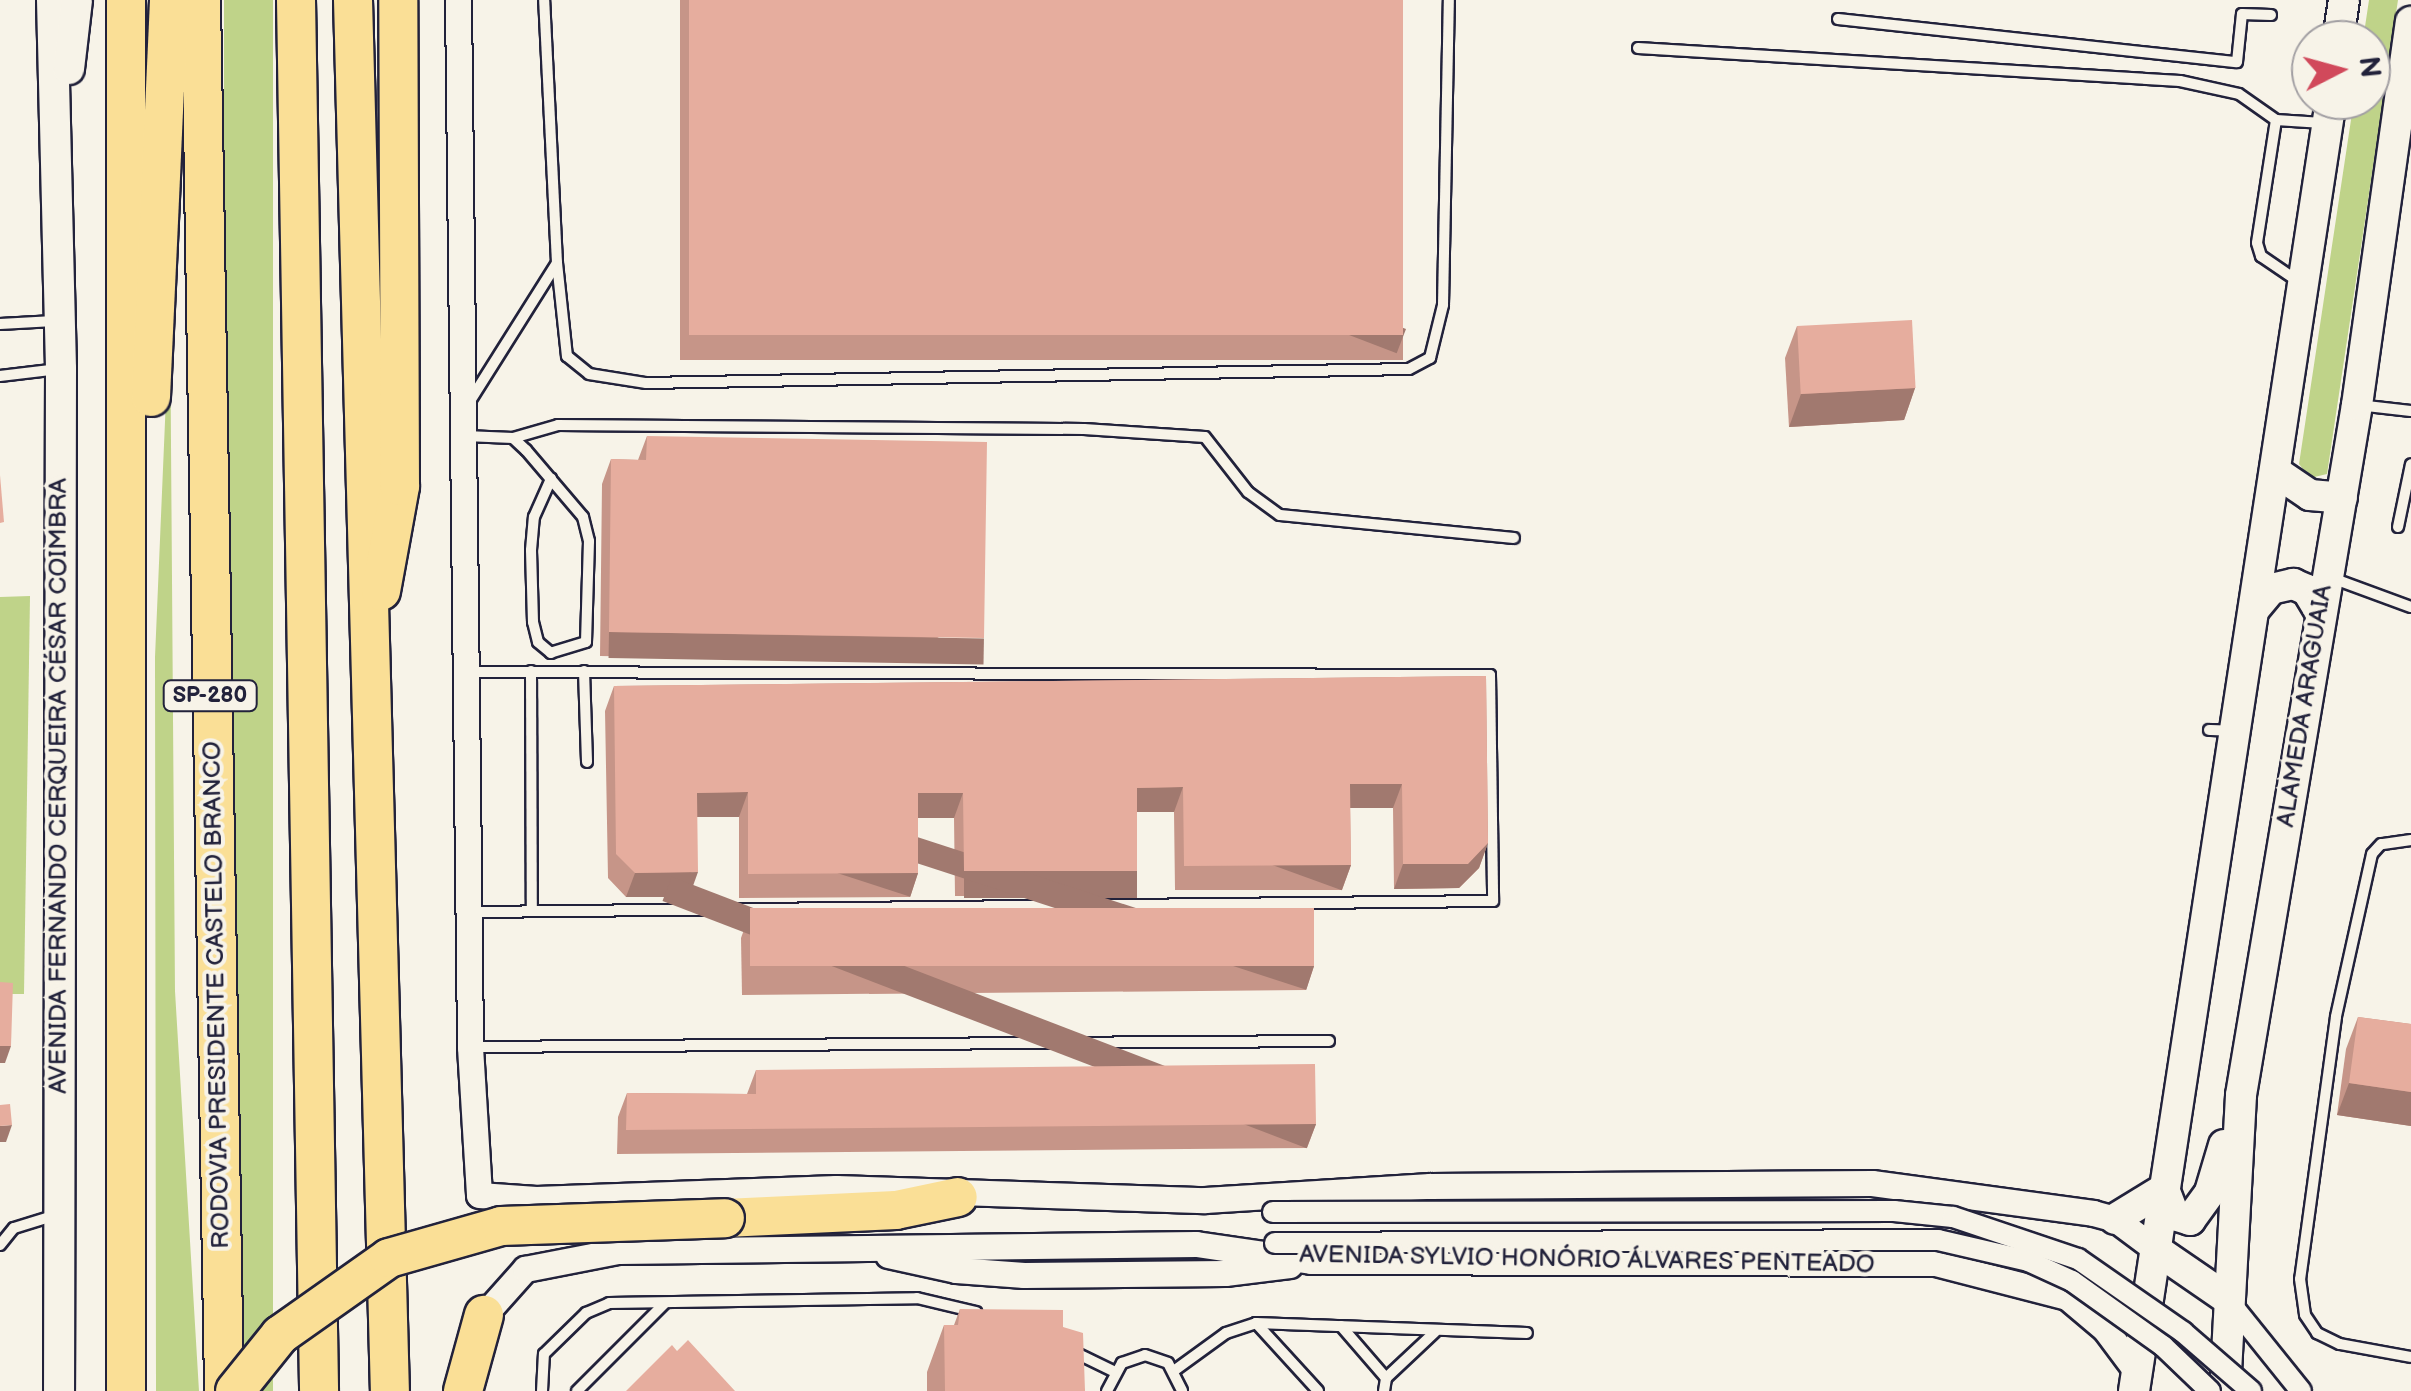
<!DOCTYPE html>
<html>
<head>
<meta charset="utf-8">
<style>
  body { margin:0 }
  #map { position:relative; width:2411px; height:1391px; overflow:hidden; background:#f7f3e8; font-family:"Balsamiq Sans",sans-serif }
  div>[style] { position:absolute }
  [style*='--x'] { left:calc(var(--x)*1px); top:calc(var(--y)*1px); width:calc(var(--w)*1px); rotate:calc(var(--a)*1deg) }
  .green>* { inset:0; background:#bfd389; transform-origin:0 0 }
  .roads { filter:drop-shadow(2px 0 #22223b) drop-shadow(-2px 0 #22223b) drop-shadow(0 2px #22223b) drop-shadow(0 -2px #22223b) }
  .service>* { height:10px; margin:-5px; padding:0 5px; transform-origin:5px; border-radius:5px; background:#f7f3e8 }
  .minor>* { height:20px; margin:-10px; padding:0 10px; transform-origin:10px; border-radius:10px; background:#f7f3e8 }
  .tertiary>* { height:25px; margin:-12.5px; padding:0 12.5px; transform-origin:12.5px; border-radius:12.5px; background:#f7f3e8 }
  .secondary>* { height:30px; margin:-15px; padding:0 15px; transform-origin:15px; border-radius:15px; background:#f7f3e8 }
  .motorway>* { height:38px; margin:-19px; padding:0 19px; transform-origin:19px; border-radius:19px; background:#fadf96 }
  .bridges { filter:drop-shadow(2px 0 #22223b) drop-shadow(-2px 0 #22223b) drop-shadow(0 2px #22223b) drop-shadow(0 -2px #22223b) }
  .minor-bridge>* { height:20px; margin:-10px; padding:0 10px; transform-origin:10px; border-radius:10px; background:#f7f3e8 }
  .motorway-bridge>* { height:38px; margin:-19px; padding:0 19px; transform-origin:19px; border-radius:19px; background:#fadf96 }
  .wall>* { inset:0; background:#c69588; transform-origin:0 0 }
  .shaded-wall>* { inset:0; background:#a1796f; transform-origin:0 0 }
  .building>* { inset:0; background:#e6ad9e; transform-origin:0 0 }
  span { translate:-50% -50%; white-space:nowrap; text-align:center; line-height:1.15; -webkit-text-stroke:8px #f7f3e8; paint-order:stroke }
  .shield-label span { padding:2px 8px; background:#f7f3e8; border:2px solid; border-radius:8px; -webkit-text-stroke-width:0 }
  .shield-label { font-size:22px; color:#22223b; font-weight:700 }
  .street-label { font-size:25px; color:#22223b }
  .north { position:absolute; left:2291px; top:20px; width:100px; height:100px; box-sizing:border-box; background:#f7f3e8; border:2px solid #a29fa3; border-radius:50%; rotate:84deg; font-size:28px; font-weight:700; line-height:40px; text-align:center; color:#22223b }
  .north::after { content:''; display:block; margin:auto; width:35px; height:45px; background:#d1495b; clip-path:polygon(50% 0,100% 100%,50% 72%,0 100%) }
</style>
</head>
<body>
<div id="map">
  <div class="green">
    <i style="left:224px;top:0;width:49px;height:1391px"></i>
    <i style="clip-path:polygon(2369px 0,2398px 0,2327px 474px,2310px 478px,2299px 464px,2354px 100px,2371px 100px,2371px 40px,2363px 40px)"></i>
    <i style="clip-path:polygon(170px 304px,175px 991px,199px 1391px,156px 1391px,155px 657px)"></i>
    <i style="clip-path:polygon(30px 596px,24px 994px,0 994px,0 597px)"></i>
  </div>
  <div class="roads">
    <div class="service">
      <i style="--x:1838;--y:19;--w:401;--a:6.2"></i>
      <i style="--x:2237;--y:62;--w:48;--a:-84.1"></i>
      <i style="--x:2242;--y:14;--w:29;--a:2"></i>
      <i style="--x:1638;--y:48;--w:543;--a:3.48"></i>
      <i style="--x:2180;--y:81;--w:60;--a:12.4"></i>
      <i style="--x:2239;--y:94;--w:45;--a:35.1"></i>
      <i style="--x:2276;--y:120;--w:47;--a:3.7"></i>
      <i style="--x:2276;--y:120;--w:124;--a:98.8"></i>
      <i style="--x:2257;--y:243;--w:14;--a:73"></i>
      <i style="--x:2261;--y:256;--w:46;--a:34.4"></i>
      <i style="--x:557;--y:263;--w:94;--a:83.9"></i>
      <i style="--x:567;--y:356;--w:28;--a:39"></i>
      <i style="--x:589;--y:374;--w:58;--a:9"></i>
      <i style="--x:646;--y:383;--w:763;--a:-1.05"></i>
      <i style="--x:1409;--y:369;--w:24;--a:-28"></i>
      <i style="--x:1430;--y:358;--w:55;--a:-76.2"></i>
      <i style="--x:1443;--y:305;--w:305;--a:-88.9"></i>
      <i style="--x:0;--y:324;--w:54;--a:-3.2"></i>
      <i style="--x:0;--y:376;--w:59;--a:-6.8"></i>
      <i style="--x:470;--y:401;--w:163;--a:-57.8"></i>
      <i style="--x:557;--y:263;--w:263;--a:-92.8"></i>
      <i style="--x:2358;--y:405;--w:53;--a:6.5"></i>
      <i style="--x:465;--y:436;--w:48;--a:2.4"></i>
      <i style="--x:513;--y:438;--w:47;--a:-16.1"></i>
      <i style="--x:558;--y:425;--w:526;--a:0.44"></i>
      <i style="--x:1084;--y:429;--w:121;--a:3.8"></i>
      <i style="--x:1205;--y:437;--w:70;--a:52"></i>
      <i style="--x:1248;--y:492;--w:39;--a:36"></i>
      <i style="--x:1280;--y:515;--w:235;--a:5.6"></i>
      <i style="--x:513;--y:438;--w:18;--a:43"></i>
      <i style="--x:526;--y:450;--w:88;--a:49.6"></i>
      <i style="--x:583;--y:517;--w:25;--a:76"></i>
      <i style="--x:589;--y:541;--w:101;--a:91.7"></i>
      <i style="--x:586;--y:642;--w:37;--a:163"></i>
      <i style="--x:551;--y:653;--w:17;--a:-140"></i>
      <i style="--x:538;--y:642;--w:21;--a:-104"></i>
      <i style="--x:533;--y:622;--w:72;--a:-91.6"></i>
      <i style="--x:531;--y:550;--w:33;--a:-85"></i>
      <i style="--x:534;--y:517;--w:42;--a:-65.9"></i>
      <i style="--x:2398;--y:527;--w:64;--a:-78.3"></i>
      <i style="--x:2332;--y:578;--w:84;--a:20.2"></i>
      <i style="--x:531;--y:671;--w:240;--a:89.8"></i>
      <i style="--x:584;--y:671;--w:91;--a:88.1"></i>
      <i style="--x:469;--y:672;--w:1021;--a:0.17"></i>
      <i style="--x:1490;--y:675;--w:226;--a:89.2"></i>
      <i style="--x:1493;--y:901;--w:1021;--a:179.38"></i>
      <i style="--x:2209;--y:730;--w:24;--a:2"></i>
      <i style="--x:2411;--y:840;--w:30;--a:172"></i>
      <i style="--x:2381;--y:844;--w:13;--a:132"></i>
      <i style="--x:2372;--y:854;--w:167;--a:102.5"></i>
      <i style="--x:2336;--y:1017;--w:264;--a:97.8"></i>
      <i style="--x:2300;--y:1279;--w:36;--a:82"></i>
      <i style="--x:2305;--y:1315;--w:22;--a:56"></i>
      <i style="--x:2317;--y:1333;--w:25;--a:26"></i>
      <i style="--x:2340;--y:1344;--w:72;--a:10.4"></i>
      <i style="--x:471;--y:1047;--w:858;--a:-0.4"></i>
      <i style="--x:0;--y:1245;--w:22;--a:-51"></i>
      <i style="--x:14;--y:1228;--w:44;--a:-17.2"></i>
      <i style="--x:1256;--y:1323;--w:92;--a:47.6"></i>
      <i style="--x:1341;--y:1326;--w:69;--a:49.1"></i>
      <i style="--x:1074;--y:1352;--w:43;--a:26"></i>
      <i style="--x:1175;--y:1370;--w:63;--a:-36"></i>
      <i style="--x:1226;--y:1333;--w:32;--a:-18"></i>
      <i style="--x:1256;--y:1323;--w:271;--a:2.1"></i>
      <i style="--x:542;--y:1391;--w:37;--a:-87"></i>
      <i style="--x:544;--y:1354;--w:59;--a:-44.3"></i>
      <i style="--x:586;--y:1313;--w:25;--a:-23"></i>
      <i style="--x:609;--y:1303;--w:308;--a:-0.9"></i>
      <i style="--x:917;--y:1298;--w:61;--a:13.3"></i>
      <i style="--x:577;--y:1391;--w:124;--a:-45"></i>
      <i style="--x:1107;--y:1391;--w:32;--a:-62"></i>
      <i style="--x:1122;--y:1363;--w:24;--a:-19"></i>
      <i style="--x:1145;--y:1355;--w:24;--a:19"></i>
      <i style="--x:1168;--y:1363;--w:31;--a:63"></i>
      <i style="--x:1384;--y:1391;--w:13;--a:-81"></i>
      <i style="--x:1386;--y:1378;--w:67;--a:-43.2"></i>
    </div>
    <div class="minor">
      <i style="--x:2227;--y:1299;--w:118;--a:51.2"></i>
    </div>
    <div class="tertiary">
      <i style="--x:458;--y:0;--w:1047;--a:89.34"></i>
      <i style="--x:470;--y:1047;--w:148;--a:86.5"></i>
      <i style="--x:479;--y:1195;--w:57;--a:4"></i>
      <i style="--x:536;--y:1199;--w:300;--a:-2.1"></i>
      <i style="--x:836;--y:1188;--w:369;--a:1.9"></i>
      <i style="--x:1205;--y:1200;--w:225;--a:-3.6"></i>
      <i style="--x:1430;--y:1186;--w:442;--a:-0.4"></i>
      <i style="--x:1872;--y:1183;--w:223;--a:7.7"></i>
      <i style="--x:2093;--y:1213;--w:23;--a:15"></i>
      <i style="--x:2115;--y:1219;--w:54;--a:36.7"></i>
      <i style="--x:888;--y:1255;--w:70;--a:12.4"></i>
      <i style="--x:956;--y:1270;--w:68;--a:4.2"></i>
      <i style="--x:1024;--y:1275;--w:201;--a:-0.6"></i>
      <i style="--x:1225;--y:1273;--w:65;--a:-7"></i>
      <i style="--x:484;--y:1315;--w:62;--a:-48.3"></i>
      <i style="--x:525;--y:1269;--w:95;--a:-11"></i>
      <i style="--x:618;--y:1251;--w:578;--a:-0.69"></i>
      <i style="--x:1196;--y:1244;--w:116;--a:8.4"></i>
      <i style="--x:1311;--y:1261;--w:624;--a:0.18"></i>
      <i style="--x:1935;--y:1263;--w:136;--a:14.4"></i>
      <i style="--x:2067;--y:1297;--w:50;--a:40.1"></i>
      <i style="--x:2105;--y:1329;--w:54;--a:53.3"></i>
    </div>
    <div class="secondary">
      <i style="--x:52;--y:0;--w:369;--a:88.6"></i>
      <i style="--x:61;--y:369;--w:1022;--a:90.11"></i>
      <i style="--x:2338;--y:40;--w:40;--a:-81.5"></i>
      <i style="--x:69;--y:69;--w:69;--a:-83.4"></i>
      <i style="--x:2276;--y:472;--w:41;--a:34.1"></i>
      <i style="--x:2310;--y:495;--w:32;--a:5"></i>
      <i style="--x:2256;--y:607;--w:23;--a:-50"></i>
      <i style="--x:2271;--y:589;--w:23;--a:-13"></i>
      <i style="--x:2293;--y:584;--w:15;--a:23"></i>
      <i style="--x:2307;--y:590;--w:23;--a:59"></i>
      <i style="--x:2115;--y:1219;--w:57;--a:-31.5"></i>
      <i style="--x:2164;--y:1189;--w:28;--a:69"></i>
      <i style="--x:2174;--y:1215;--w:17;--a:17"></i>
      <i style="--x:2190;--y:1220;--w:34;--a:-54"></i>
      <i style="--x:2210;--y:1192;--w:49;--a:-73.4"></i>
      <i style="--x:2158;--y:1251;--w:81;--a:34.5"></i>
      <i style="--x:2134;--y:1391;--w:1306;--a:-81.32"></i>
      <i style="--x:2225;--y:1391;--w:296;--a:-86.9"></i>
      <i style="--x:2241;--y:1095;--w:700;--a:-80.46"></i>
      <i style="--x:2357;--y:405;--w:387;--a:-82"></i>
    </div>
    <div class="motorway">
      <i style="--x:126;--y:0;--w:1391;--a:90"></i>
      <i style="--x:201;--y:0;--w:1391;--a:89.05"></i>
      <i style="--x:296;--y:0;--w:1391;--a:89.05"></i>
      <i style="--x:353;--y:0;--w:1391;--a:88.48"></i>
      <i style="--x:151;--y:397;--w:397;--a:-87.4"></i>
      <i style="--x:381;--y:591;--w:107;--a:-79.7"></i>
      <i style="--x:400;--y:486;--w:486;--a:-90.2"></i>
      <i style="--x:725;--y:1218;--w:171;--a:-2.7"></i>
      <i style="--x:896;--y:1210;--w:63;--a:-11.8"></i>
      <i style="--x:463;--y:1391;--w:79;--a:-74.6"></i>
    </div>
  </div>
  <div class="bridges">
    <div class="minor-bridge">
      <i style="--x:1273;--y:1212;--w:621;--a:-0.09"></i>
      <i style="--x:1894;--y:1211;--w:59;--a:5.8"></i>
      <i style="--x:1953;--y:1217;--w:132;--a:18.6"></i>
      <i style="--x:2078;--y:1259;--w:128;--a:34.8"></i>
      <i style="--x:2183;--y:1332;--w:90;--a:40.9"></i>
      <i style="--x:1275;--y:1243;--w:663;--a:-0.26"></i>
      <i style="--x:1938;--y:1240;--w:92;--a:13.1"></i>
      <i style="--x:2028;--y:1261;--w:48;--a:24.4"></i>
      <i style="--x:2072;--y:1281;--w:112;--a:35.5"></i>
      <i style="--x:2163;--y:1346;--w:65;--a:43.8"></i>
    </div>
    <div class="motorway-bridge">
      <i style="--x:235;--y:1391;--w:72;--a:-51.2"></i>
      <i style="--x:280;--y:1335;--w:133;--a:-35.2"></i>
      <i style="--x:389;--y:1258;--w:116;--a:-15.9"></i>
      <i style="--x:501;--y:1226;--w:224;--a:-2"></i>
    </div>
  </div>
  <div class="wall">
    <i style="left:680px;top:0;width:723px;height:360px"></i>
    <i style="clip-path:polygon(1797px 326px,1915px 388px,1904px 420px,1789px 427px,1785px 358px)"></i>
    <i style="clip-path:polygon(647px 436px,975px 663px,600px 656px,602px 484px,611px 459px,638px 460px)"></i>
    <i style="clip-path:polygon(1486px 676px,1488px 843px,1479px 868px,1459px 888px,1394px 889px,1393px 808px,1350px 808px,1351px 865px,1342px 890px,1175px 890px,1174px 812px,1137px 812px,1137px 871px,1129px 896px,955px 896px,954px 818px,918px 818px,918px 873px,910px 897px,739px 898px,739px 817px,697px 817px,689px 897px,626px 897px,608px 878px,605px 711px,614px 686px)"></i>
    <i style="clip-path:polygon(750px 913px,1314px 966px,1306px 990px,742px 995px,741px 938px)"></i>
    <i style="clip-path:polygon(2358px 1017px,2411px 1024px,2411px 1126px,2337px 1115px,2346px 1049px)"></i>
    <i style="clip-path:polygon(756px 1070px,1316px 1124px,1307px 1148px,617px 1154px,618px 1117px,627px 1093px,747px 1094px)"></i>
    <i style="clip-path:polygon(960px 1309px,1063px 1327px,1085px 1391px,927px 1391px,927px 1372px,944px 1325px,954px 1325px)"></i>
  </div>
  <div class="shaded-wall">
    <i style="left:1406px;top:329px;width:26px;height:714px;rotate:111deg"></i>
    <i style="clip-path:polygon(1915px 388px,1904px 420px,1789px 427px,1801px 394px)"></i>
    <i style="left:609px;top:632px;width:375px;height:26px;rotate:1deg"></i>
    <i style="clip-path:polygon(1350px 784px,1402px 784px,1393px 808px,1341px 808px)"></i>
    <i style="clip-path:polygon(1183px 787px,1174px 812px,1128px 812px,1137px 788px)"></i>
    <i style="clip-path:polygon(748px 792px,739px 817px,688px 817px,697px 793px)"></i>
    <i style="clip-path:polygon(918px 793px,963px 793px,954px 818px,909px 818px)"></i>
    <i style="clip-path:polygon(1488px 843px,1479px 868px,1459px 888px,1394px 889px,1403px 864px)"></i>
    <i style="left:1351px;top:865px;width:27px;height:167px;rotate:110deg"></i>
    <i style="left:964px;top:871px;width:173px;height:27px"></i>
    <i style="clip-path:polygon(698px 872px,689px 897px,626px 897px,635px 873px)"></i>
    <i style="left:918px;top:873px;width:25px;height:170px;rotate:108deg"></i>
    <i style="left:1314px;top:966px;width:25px;height:563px;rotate:108deg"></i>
    <i style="clip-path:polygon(0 1046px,11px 1046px,5px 1063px,0 1063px)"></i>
    <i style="clip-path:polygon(2349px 1083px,2411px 1092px,2411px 1126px,2337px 1115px)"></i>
    <i style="left:1316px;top:1124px;width:26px;height:690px;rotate:111deg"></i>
    <i style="clip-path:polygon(12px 1125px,6px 1142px,0 1142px,0 1126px)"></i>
  </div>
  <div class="building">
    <i style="left:689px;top:0;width:714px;height:335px"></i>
    <i style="left:1912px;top:320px;width:68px;height:115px;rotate:87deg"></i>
    <i style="clip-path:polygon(647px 436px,987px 442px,984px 638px,609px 632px,611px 459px,646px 460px)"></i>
    <i style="clip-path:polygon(0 475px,4px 522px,0 523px)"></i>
    <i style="clip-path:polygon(1486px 676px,1488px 843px,1468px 864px,1403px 864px,1402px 784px,1350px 784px,1351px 865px,1184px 866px,1183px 787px,1137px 788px,1137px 871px,964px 871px,963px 793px,918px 793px,918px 873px,748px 874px,748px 792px,697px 793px,698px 872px,635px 873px,616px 854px,614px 686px)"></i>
    <i style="left:1314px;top:908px;width:58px;height:564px;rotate:90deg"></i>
    <i style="clip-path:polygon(0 982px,13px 983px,11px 1046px,0 1046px)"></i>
    <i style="clip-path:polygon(2358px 1017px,2411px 1024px,2411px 1092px,2349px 1083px)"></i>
    <i style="clip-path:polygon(1315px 1064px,1316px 1124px,626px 1130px,627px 1093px,756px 1094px,756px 1070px)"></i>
    <i style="clip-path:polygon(10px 1104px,12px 1125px,0 1126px,0 1105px)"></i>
    <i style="clip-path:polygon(960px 1309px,1063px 1310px,1063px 1327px,1083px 1333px,1085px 1391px,945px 1391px,944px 1325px,958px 1325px)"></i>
    <i style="clip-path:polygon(688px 1340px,735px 1391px,626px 1391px,672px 1345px,677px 1351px)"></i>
  </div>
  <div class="shield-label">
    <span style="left:210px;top:696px">SP-280</span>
  </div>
  <div class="street-label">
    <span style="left:2305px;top:706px;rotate:-81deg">ALAMEDA ARAGUAIA</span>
    <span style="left:59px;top:786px;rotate:-90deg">AVENIDA FERNANDO CERQUEIRA CÉSAR COIMBRA</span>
    <span style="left:217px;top:995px;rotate:-91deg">RODOVIA PRESIDENTE CASTELO BRANCO</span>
    <span style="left:1587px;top:1260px;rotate:1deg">AVENIDA SYLVIO HONÓRIO ÁLVARES PENTEADO</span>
  </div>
  <div class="north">N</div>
</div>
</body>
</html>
